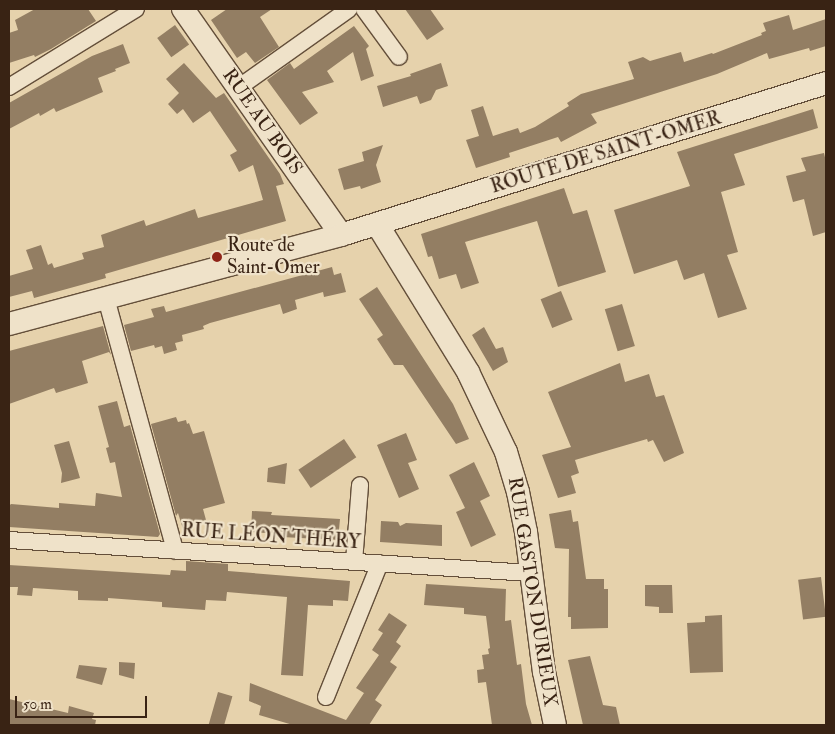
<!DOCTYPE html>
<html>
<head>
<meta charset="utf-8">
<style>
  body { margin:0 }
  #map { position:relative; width:835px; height:734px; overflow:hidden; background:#e6d2ac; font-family:"IM FELL Double Pica",serif }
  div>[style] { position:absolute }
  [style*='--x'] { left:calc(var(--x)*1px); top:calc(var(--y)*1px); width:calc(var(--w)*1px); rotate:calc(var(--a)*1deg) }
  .building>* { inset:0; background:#937e63; transform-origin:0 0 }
  .roads { filter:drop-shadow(1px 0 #644f3a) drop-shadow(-1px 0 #644f3a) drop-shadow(0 1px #644f3a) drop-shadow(0 -1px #644f3a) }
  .minor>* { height:16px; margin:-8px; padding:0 8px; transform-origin:8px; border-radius:8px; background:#efe2c9 }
  .secondary>* { height:22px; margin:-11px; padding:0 11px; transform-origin:11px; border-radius:11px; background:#efe2c9 }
  .dots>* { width:14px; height:14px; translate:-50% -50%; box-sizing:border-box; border:2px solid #efe2c9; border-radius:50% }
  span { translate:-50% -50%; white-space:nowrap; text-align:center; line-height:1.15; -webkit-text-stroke:4.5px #efe2c9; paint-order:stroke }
  .street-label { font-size:19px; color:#392314 }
  .poi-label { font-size:19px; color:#392314 }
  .left { translate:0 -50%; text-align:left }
  .frame { position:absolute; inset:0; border:10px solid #392314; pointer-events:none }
  .scale { position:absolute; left:15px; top:696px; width:132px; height:22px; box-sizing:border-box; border:2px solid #392314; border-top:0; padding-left:6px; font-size:15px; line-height:18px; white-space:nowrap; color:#392314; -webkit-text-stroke:4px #efe2c9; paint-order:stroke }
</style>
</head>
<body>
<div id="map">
  <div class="building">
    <i style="clip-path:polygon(35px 9px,88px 9px,96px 21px,51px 49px,35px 57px,34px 55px,9px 63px,9px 33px,18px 30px,15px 20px)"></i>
    <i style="clip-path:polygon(227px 9px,272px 9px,260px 17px,279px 47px,255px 63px,246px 52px,237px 58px,211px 20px)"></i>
    <i style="clip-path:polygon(405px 9px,430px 9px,444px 29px,427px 40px)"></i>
    <i style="clip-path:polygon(789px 15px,793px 30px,826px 19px,826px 46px,810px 51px,809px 48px,769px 59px,767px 53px,717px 74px,591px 114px,597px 123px,561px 142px,558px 137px,509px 153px,510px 157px,476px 168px,466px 140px,479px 136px,471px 110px,483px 106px,493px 136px,518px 128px,520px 133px,535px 127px,569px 106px,567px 103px,581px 94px,634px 79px,628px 62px,643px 57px,650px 61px,681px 52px,684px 62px,712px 53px,713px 54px,762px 35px,761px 33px,766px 31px,763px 23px)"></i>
    <i style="left:175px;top:25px;width:24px;height:22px;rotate:54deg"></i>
    <i style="clip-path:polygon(354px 26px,369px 46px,366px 49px,374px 76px,361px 81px,353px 52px,327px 71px,334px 82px,302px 92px,318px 113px,300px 125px,267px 80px,290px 63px,294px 69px)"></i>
    <i style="clip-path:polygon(123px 44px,130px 63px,115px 69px,116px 71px,98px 78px,103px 92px,56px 112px,54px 108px,40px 116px,39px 113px,9px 129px,9px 103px,92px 56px)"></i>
    <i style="clip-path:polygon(184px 63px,216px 98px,224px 93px,280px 174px,284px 184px,276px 186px,286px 221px,105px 274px,106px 278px,92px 282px,34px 298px,32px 291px,9px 297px,9px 276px,33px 269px,26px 250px,41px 245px,48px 265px,52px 263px,54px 268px,84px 259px,82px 253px,104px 247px,101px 235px,144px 220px,146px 226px,195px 209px,198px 218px,263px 200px,253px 165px,239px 172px,230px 155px,237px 151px,210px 111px,193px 123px,183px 109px,177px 114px,168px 104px,179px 93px,166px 79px)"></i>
    <i style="clip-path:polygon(441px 63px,448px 86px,436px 90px,431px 100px,420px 104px,417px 96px,383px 107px,377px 86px,411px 76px,410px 74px)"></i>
    <i style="clip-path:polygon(813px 109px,818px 128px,734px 154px,745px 185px,721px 192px,738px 252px,727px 255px,747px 309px,718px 318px,704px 273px,684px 280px,677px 260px,634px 274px,614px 210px,690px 186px,677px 152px)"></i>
    <i style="clip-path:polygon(383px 145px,376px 165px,381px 182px,361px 189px,360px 186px,344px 190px,338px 169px,364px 161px,362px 152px)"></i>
    <i style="clip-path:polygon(824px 153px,826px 162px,826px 232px,813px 236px,804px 199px,793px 202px,786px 176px,806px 171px,801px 158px)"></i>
    <i style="clip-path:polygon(564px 188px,573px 214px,587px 210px,606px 272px,558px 287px,537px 221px,465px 242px,479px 283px,461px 289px,456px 274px,439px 279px,432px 256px,428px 257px,421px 234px)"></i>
    <i style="clip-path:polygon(332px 267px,334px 275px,341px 273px,346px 292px,324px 297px,323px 292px,295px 300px,297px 309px,283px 314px,280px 304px,210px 323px,203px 326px,204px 329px,182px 335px,183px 341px,175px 343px,177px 350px,164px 354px,162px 346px,155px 348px,154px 345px,131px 351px,124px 325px,154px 317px,151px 309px,164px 306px,166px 312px)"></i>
    <i style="clip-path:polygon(377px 287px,453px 404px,469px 439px,456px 444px,403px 365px,394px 365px,377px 339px,383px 335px,359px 299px)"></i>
    <i style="left:561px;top:291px;width:31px;height:22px;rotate:68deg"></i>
    <i style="left:622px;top:304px;width:44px;height:18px;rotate:73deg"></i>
    <i style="clip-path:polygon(103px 326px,111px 355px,109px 352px,82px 361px,88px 383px,56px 393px,54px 388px,9px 404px,9px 351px)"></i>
    <i style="clip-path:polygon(484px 327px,496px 349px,503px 347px,508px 362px,493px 371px,472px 335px)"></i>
    <i style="clip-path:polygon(620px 363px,625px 382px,649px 374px,656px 397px,664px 395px,684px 453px,664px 462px,653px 440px,648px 442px,647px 439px,575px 460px,579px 473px,571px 476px,576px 493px,558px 498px,542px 455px,571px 447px,548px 392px)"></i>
    <i style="clip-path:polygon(117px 401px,124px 427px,130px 425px,160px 534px,158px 537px,9px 527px,9px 506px,11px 504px,59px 508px,59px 503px,95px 506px,96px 493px,122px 497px,115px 462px,110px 463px,106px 448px,109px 447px,98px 406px)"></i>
    <i style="clip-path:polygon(176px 417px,178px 422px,186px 420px,187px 424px,189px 423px,193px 434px,204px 431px,225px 503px,203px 509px,206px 520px,183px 529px,178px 513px,176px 516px,151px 424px)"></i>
    <i style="clip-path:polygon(406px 433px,417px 460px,408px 463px,419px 489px,399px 498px,377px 445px)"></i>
    <i style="left:344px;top:439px;width:22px;height:55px;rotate:56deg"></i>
    <i style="clip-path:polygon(69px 441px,80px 478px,61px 483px,62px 473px,54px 445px)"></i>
    <i style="clip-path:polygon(474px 462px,490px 496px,480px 501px,496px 535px,471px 547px,456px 512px,465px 508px,449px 475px)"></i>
    <i style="clip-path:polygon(287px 463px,285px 484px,267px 482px,268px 468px)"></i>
    <i style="clip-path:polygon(571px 510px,573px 522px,578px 521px,586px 579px,604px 579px,604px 589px,608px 589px,608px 628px,571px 629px,571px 617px,568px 617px,569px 549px,555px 548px,549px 514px)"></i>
    <i style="clip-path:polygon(252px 511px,272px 512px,271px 515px,340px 519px,338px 540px,282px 537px,282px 534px,251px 532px)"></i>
    <i style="clip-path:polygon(381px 521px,398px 522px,400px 526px,406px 523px,442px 525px,442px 546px,380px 542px)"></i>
    <i style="clip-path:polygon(186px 561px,228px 564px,228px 571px,350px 581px,348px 601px,333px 600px,333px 606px,308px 605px,303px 676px,281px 675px,287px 597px,227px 592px,226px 601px,206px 600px,205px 610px,162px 607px,162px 602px,108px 598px,108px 601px,78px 600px,78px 591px,33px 588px,32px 596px,17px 595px,18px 587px,9px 587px,9px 565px,170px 575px,171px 570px,186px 571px)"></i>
    <i style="left:821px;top:577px;width:40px;height:23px;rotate:83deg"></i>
    <i style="clip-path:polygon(426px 584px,506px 589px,505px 621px,511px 620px,517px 665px,521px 664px,526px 704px,532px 725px,492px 725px,486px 682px,478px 683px,477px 670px,484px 669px,482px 655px,489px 654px,488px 649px,490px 648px,486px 616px,464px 614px,464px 608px,424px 605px)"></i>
    <i style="clip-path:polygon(645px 585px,672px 585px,673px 613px,659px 613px,659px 607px,645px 606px)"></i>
    <i style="clip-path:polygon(389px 613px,407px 625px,396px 642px,401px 646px,390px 662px,397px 667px,375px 700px,382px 705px,369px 725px,293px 725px,259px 715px,261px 706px,249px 701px,250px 683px,346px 720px,364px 693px,372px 698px,356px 688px,379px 655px,372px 650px,383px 633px,378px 630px)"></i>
    <i style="clip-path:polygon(722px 615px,723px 672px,690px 673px,687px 623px,705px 622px,705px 616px)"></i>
    <i style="clip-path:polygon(590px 656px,603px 705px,616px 707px,620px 725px,583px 725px,568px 660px)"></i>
    <i style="clip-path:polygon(119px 662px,135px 663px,134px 679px,119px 675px)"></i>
    <i style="clip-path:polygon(79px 665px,107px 668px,102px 685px,76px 678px)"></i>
    <i style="left:218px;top:692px;width:15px;height:34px;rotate:16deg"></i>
    <i style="clip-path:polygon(9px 699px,68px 713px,69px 706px,94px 713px,92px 719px,96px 720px,95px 725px,9px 725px)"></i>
  </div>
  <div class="roads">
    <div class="minor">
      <i style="--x:364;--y:9;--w:59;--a:53.9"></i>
      <i style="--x:9;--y:87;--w:149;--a:-31.6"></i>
      <i style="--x:238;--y:88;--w:136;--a:-35.4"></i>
      <i style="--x:106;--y:298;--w:262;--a:74.7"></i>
      <i style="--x:9;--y:540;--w:523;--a:3.62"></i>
      <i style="--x:354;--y:562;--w:77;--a:-85.5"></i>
      <i style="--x:326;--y:697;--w:144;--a:-68.1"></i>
    </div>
    <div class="secondary">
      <i style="--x:183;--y:9;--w:276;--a:55"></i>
      <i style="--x:377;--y:224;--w:174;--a:58.4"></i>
      <i style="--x:468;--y:372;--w:89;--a:64.6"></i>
      <i style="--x:506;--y:452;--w:42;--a:73.3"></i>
      <i style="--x:518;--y:492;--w:41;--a:78.7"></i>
      <i style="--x:526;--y:532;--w:141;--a:82.7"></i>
      <i style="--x:544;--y:672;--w:54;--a:78.3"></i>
      <i style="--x:9;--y:324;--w:344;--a:-15"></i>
      <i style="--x:341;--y:235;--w:508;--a:-17.4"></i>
    </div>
  </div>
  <div class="dots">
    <i style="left:217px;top:257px;background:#8f2418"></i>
  </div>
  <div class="street-label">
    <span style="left:262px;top:122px;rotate:55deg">RUE AU BOIS</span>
    <span style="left:606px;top:153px;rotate:-17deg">ROUTE DE SAINT-OMER</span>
    <span style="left:271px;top:537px;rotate:4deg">RUE LÉON THÉRY</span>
    <span style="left:532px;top:592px;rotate:81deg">RUE GASTON DURIEUX</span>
  </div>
  <div class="poi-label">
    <span class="left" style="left:227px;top:257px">Route de<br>Saint-Omer</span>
  </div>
  <div class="frame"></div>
  <div class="scale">50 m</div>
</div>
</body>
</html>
